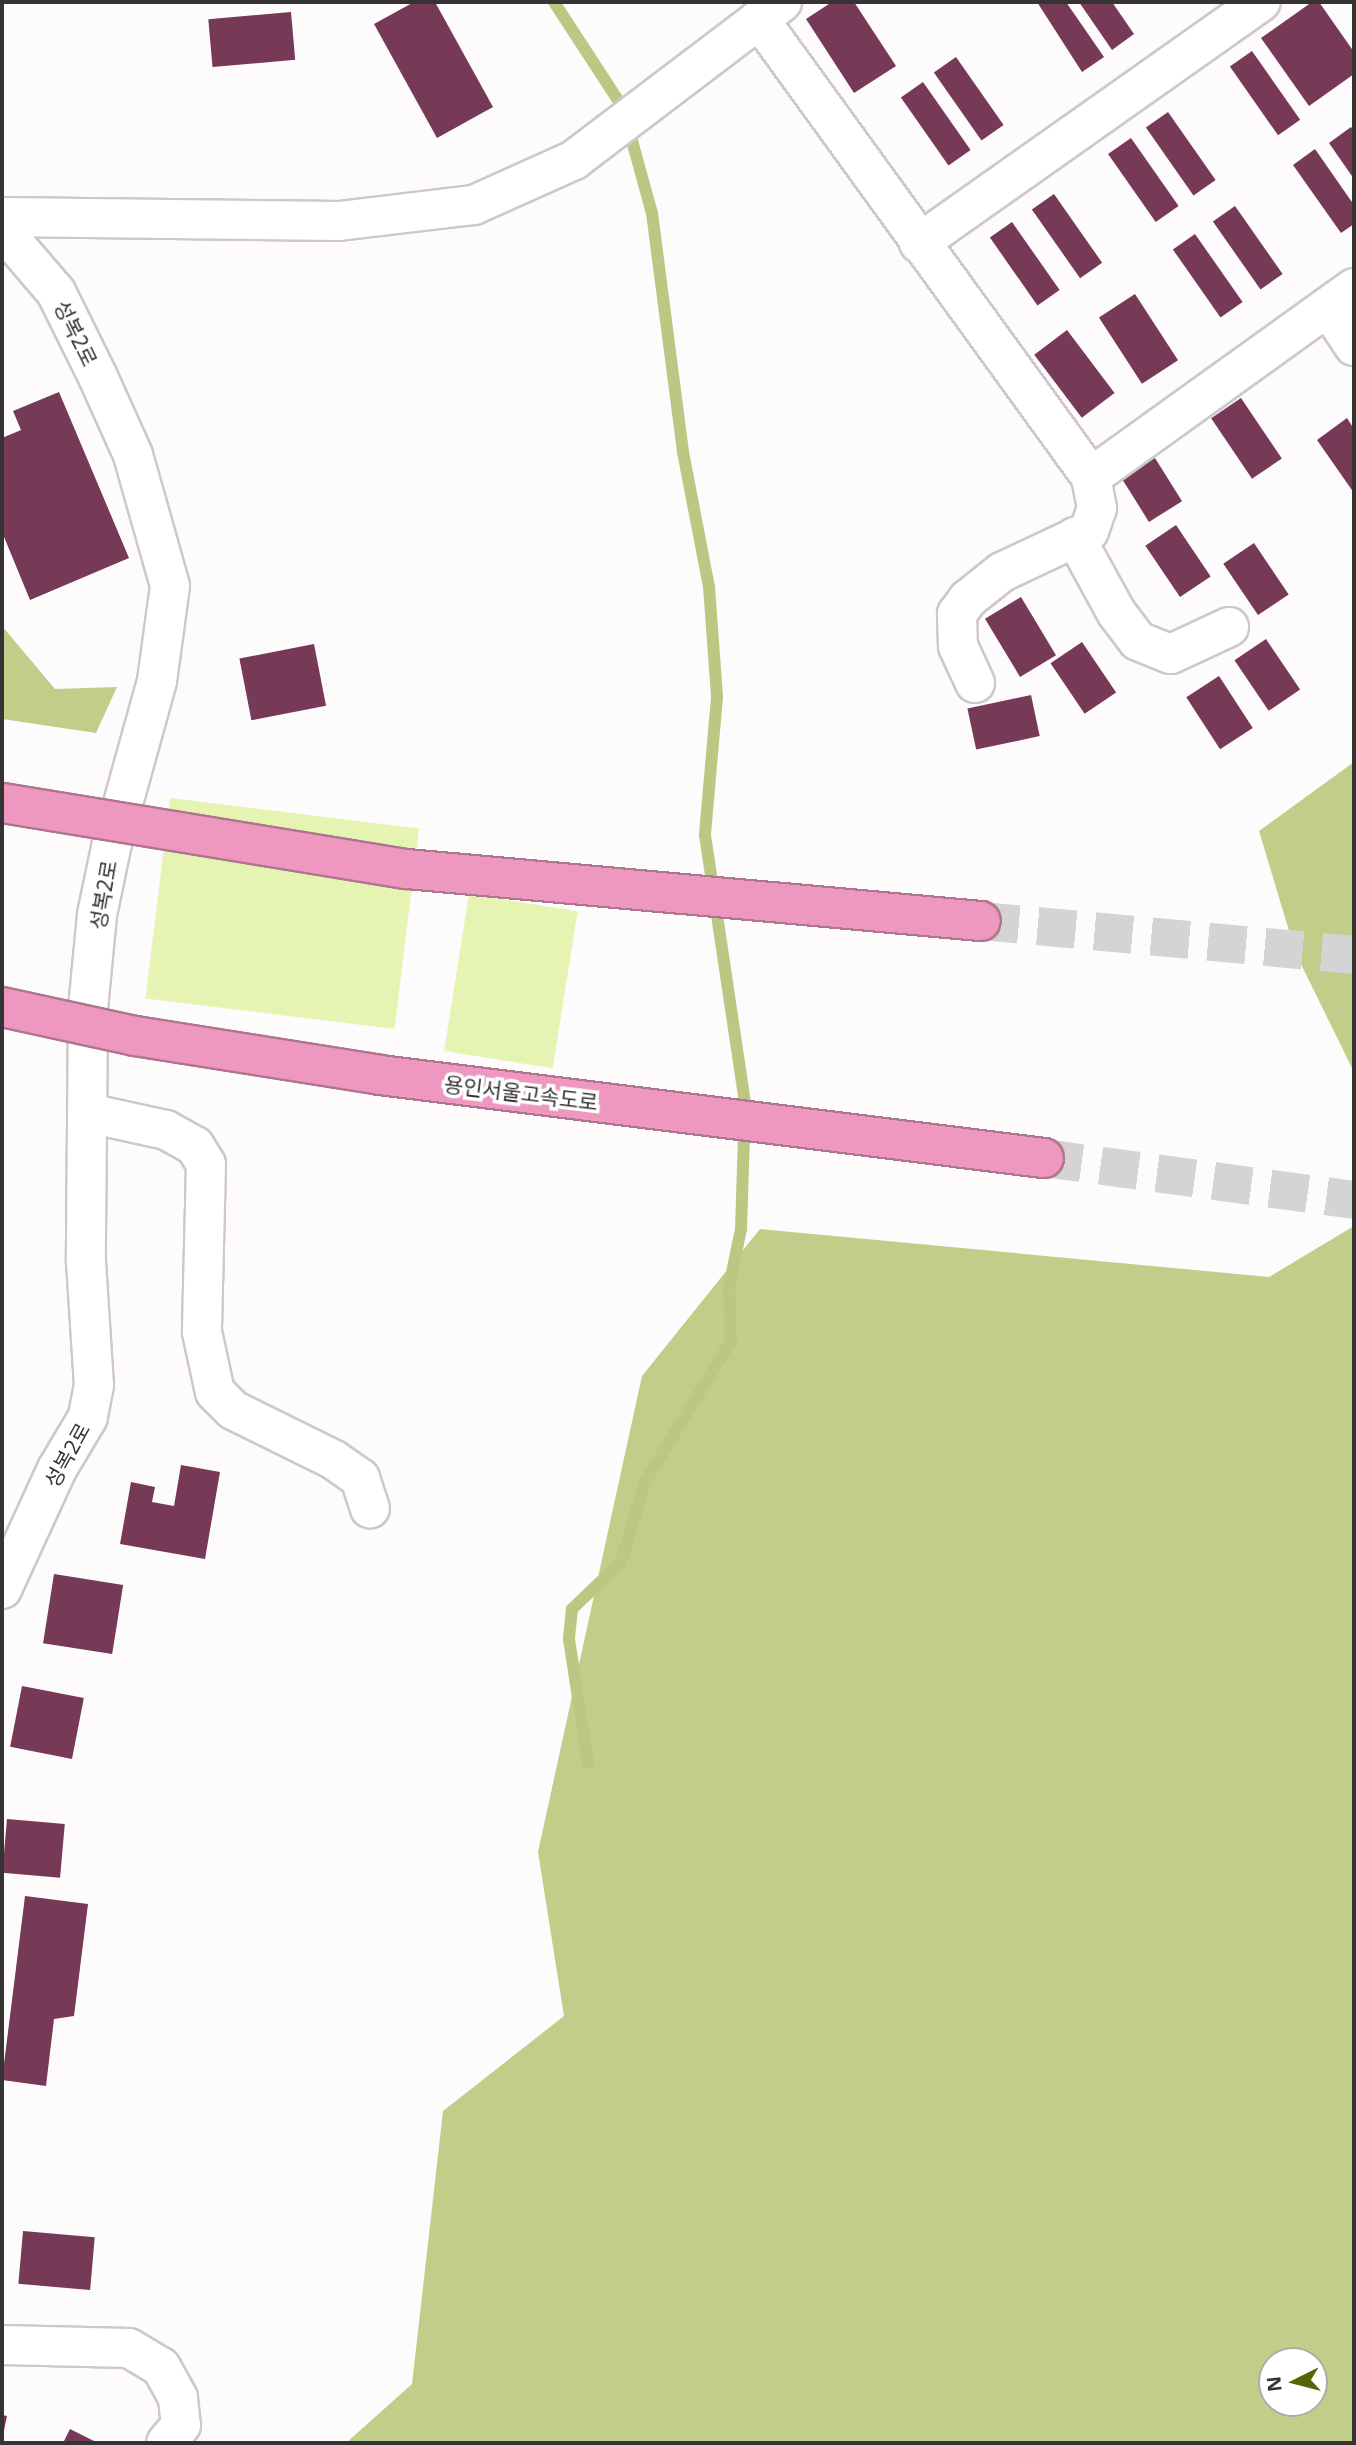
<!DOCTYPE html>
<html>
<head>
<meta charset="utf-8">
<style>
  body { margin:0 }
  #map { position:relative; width:1356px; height:2445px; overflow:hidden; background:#fefbfc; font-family:"Noto Sans","Noto Sans KR",sans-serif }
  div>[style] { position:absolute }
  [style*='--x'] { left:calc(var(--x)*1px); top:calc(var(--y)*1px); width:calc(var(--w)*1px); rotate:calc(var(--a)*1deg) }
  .green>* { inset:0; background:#e6f4b3; transform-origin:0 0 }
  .forest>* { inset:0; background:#c1ce8a }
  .stream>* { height:12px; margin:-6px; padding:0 6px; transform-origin:6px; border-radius:6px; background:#bbc884 }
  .building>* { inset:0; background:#763956; transform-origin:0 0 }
  .highway-tunnel>* { height:38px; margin-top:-19px; transform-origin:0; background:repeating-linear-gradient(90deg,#d6d3d4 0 38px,transparent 0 57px) }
  .roads { filter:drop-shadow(2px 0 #cec8ca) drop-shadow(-2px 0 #cec8ca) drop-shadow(0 2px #cec8ca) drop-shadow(0 -2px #cec8ca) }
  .minor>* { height:38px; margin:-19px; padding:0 19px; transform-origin:19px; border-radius:19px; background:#fff }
  .bridges { filter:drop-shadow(2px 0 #ae758e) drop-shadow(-2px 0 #ae758e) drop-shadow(0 2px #ae758e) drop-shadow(0 -2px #ae758e) }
  .highway-bridge>* { height:38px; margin:-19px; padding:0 19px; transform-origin:19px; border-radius:19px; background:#ef98bf }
  span { translate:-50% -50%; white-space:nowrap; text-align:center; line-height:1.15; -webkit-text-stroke:7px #fff; paint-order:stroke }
  .street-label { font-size:21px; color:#353334 }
  .frame { position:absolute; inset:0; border:4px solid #353334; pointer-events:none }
  .north { position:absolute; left:1258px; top:2347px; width:70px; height:70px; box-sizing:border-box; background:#fff; border:2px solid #aeadae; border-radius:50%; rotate:264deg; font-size:19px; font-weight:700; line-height:28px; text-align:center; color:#353334 }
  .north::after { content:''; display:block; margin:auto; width:24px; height:32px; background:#586405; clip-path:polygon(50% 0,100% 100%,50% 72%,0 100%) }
</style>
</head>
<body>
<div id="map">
  <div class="green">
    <i style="left:170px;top:798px;width:251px;height:202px;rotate:7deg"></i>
    <i style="left:469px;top:894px;width:110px;height:159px;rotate:9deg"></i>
  </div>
  <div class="forest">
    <i style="clip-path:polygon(2px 626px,55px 689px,117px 687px,96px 733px,2px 719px)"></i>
    <i style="clip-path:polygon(1354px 762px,1354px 1072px,1296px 954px,1259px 831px)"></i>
    <i style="clip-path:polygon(evenodd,1354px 1226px,1354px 2443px,346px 2443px,412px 2384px,443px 2111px,564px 2016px,538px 1852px,642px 1376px,760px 1229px,1269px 1277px,1354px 1226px,1272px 2361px,1314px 2361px,1314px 2403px,1272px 2403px,1272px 2361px)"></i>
  </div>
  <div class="stream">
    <i style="--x:554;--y:2;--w:126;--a:56.9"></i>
    <i style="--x:623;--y:108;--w:109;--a:74.6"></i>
    <i style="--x:652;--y:213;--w:241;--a:82.6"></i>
    <i style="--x:683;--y:452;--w:137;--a:79.1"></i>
    <i style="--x:709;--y:587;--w:110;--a:85.8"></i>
    <i style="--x:717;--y:697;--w:139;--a:95"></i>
    <i style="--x:705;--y:835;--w:271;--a:81.5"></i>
    <i style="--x:745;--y:1103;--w:126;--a:91.8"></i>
    <i style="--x:741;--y:1229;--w:59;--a:101.7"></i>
    <i style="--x:729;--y:1287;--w:54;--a:87.9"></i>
    <i style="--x:731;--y:1341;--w:165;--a:121.4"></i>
    <i style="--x:645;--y:1482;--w:84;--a:106.7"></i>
    <i style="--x:621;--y:1562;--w:68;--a:136.2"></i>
    <i style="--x:572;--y:1609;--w:30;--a:96"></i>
    <i style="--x:569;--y:1639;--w:125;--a:81.3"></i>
  </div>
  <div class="building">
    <i style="clip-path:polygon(414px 2px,435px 2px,493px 107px,437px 138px,374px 24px)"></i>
    <i style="clip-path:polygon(832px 2px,854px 2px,896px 66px,854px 93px,806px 19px)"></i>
    <i style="clip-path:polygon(1037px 2px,1066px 2px,1104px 57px,1082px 72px)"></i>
    <i style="clip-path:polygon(1079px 2px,1112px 2px,1134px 34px,1112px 50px)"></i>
    <i style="clip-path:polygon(1312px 2px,1319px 2px,1354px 52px,1354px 74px,1309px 106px,1261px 38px)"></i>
    <i style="left:291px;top:12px;width:48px;height:83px;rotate:85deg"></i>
    <i style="left:1252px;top:51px;width:84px;height:27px;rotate:55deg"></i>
    <i style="left:956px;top:57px;width:83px;height:27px;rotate:55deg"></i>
    <i style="left:923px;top:82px;width:83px;height:27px;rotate:55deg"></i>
    <i style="left:1168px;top:112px;width:83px;height:27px;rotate:55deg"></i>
    <i style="clip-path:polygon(1351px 127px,1354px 131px,1354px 179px,1329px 143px)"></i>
    <i style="left:1131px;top:138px;width:83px;height:28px;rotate:55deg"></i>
    <i style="clip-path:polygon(1315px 149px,1354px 205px,1354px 224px,1341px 233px,1293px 165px)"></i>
    <i style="left:1054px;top:194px;width:84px;height:27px;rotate:55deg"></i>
    <i style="left:1235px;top:206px;width:83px;height:27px;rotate:55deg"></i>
    <i style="left:1012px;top:222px;width:83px;height:27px;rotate:55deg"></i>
    <i style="left:1195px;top:234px;width:83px;height:27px;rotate:55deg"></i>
    <i style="left:1135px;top:294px;width:79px;height:43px;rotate:57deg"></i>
    <i style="left:1067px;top:330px;width:79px;height:41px;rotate:53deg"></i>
    <i style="clip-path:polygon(59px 392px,129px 558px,30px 600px,2px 532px,2px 438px,21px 430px,13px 411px)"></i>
    <i style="left:1241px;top:398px;width:73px;height:36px;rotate:56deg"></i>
    <i style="clip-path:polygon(1347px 418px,1354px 429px,1354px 493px,1317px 440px)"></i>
    <i style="left:1155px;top:458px;width:51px;height:39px;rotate:58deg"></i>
    <i style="left:1176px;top:525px;width:62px;height:37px;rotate:56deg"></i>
    <i style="left:1254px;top:543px;width:62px;height:37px;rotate:56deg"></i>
    <i style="left:1021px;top:597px;width:68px;height:42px;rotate:59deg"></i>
    <i style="left:1266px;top:639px;width:61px;height:38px;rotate:56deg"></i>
    <i style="left:1082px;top:642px;width:61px;height:38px;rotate:56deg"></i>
    <i style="left:314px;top:644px;width:63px;height:76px;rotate:79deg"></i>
    <i style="left:1219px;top:676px;width:62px;height:39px;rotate:57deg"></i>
    <i style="left:1031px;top:695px;width:42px;height:65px;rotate:78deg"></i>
    <i style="clip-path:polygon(181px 1465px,220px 1472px,205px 1559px,120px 1544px,131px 1482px,155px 1487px,152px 1502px,174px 1506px)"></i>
    <i style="left:54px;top:1574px;width:70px;height:70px;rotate:9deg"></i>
    <i style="left:22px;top:1686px;width:63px;height:62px;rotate:11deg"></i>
    <i style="left:7px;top:1819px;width:58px;height:54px;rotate:5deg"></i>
    <i style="clip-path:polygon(25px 1896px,88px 1904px,74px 2016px,54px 2019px,46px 2086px,2px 2080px)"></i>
    <i style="left:23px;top:2231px;width:72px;height:53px;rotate:5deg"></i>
    <i style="clip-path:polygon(2px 2415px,7px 2416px,3px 2435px,2px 2435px)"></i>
    <i style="clip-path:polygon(70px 2429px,98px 2443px,63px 2443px)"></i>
  </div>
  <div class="highway-tunnel">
    <i style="--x:981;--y:921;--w:375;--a:5.2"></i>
    <i style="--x:1044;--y:1158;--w:313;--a:7.7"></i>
  </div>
  <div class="roads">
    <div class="minor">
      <i style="--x:759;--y:19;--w:566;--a:54.06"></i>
      <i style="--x:1091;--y:477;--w:324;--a:-35.7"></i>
      <i style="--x:2;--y:217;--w:337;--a:0.7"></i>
      <i style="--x:339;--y:221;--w:136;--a:-6.8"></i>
      <i style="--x:474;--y:205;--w:110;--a:-24.2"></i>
      <i style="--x:574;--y:160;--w:261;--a:-37.2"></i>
      <i style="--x:2;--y:229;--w:83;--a:49.4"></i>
      <i style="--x:56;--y:292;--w:95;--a:63.7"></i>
      <i style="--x:98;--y:377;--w:85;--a:65.8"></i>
      <i style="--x:133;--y:455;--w:136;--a:74.2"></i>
      <i style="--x:170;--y:586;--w:96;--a:97.8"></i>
      <i style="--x:157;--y:681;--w:168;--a:105.5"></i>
      <i style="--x:112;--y:843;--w:74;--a:101.8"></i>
      <i style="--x:97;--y:915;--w:94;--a:95.5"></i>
      <i style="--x:88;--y:1009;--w:253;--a:90.5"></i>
      <i style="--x:86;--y:1262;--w:123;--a:86.3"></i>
      <i style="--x:94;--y:1385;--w:33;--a:101"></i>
      <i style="--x:88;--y:1417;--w:61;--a:120.8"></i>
      <i style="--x:57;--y:1469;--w:132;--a:114.6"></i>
      <i style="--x:919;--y:243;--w:418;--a:-35.2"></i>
      <i style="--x:1328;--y:307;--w:47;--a:56.3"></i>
      <i style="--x:1075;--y:537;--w:85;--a:61.3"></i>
      <i style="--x:1116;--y:612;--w:36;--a:53"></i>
      <i style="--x:1138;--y:641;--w:35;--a:22"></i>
      <i style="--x:1171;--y:654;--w:64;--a:-25"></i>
      <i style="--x:975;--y:683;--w:41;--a:-114.7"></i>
      <i style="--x:958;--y:646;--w:32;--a:-92"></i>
      <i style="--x:957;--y:614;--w:19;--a:-54"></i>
      <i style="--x:968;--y:599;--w:43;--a:-38.5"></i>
      <i style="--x:1002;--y:572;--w:96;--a:-25.2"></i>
      <i style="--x:1089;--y:531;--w:24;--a:-71"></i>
      <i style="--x:1097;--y:508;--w:32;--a:-101"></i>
      <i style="--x:88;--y:1113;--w:80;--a:12.3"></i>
      <i style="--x:166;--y:1130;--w:33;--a:29"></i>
      <i style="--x:195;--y:1146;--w:21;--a:59"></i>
      <i style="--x:206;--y:1164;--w:168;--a:91.4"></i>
      <i style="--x:202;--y:1332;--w:61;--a:77.8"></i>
      <i style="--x:215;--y:1392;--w:25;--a:45"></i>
      <i style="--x:233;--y:1410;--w:113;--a:26.3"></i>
      <i style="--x:334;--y:1460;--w:32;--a:35"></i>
      <i style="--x:360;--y:1478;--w:32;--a:72"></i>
      <i style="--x:2;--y:2345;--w:127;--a:1.4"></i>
      <i style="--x:129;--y:2348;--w:37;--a:31"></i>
      <i style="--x:161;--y:2367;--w:35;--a:61"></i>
      <i style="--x:178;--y:2398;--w:27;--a:84"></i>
      <i style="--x:181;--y:2425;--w:23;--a:130"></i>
    </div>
  </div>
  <div class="bridges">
    <div class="highway-bridge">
      <i style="--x:2;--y:803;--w:410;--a:9.3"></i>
      <i style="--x:407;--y:869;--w:576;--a:5.18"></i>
      <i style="--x:2;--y:1007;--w:136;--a:12.3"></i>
      <i style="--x:135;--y:1036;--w:248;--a:9"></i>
      <i style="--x:380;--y:1075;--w:669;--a:7.13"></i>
    </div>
  </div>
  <div class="street-label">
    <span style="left:76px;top:333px;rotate:64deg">성복2로</span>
    <span style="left:103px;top:895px;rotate:-80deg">성복2로</span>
    <span style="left:521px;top:1093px;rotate:7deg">용인서울고속도로</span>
    <span style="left:67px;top:1455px;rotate:-61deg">성복2로</span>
  </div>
  <div class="frame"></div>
  <div class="north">N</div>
</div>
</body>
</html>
